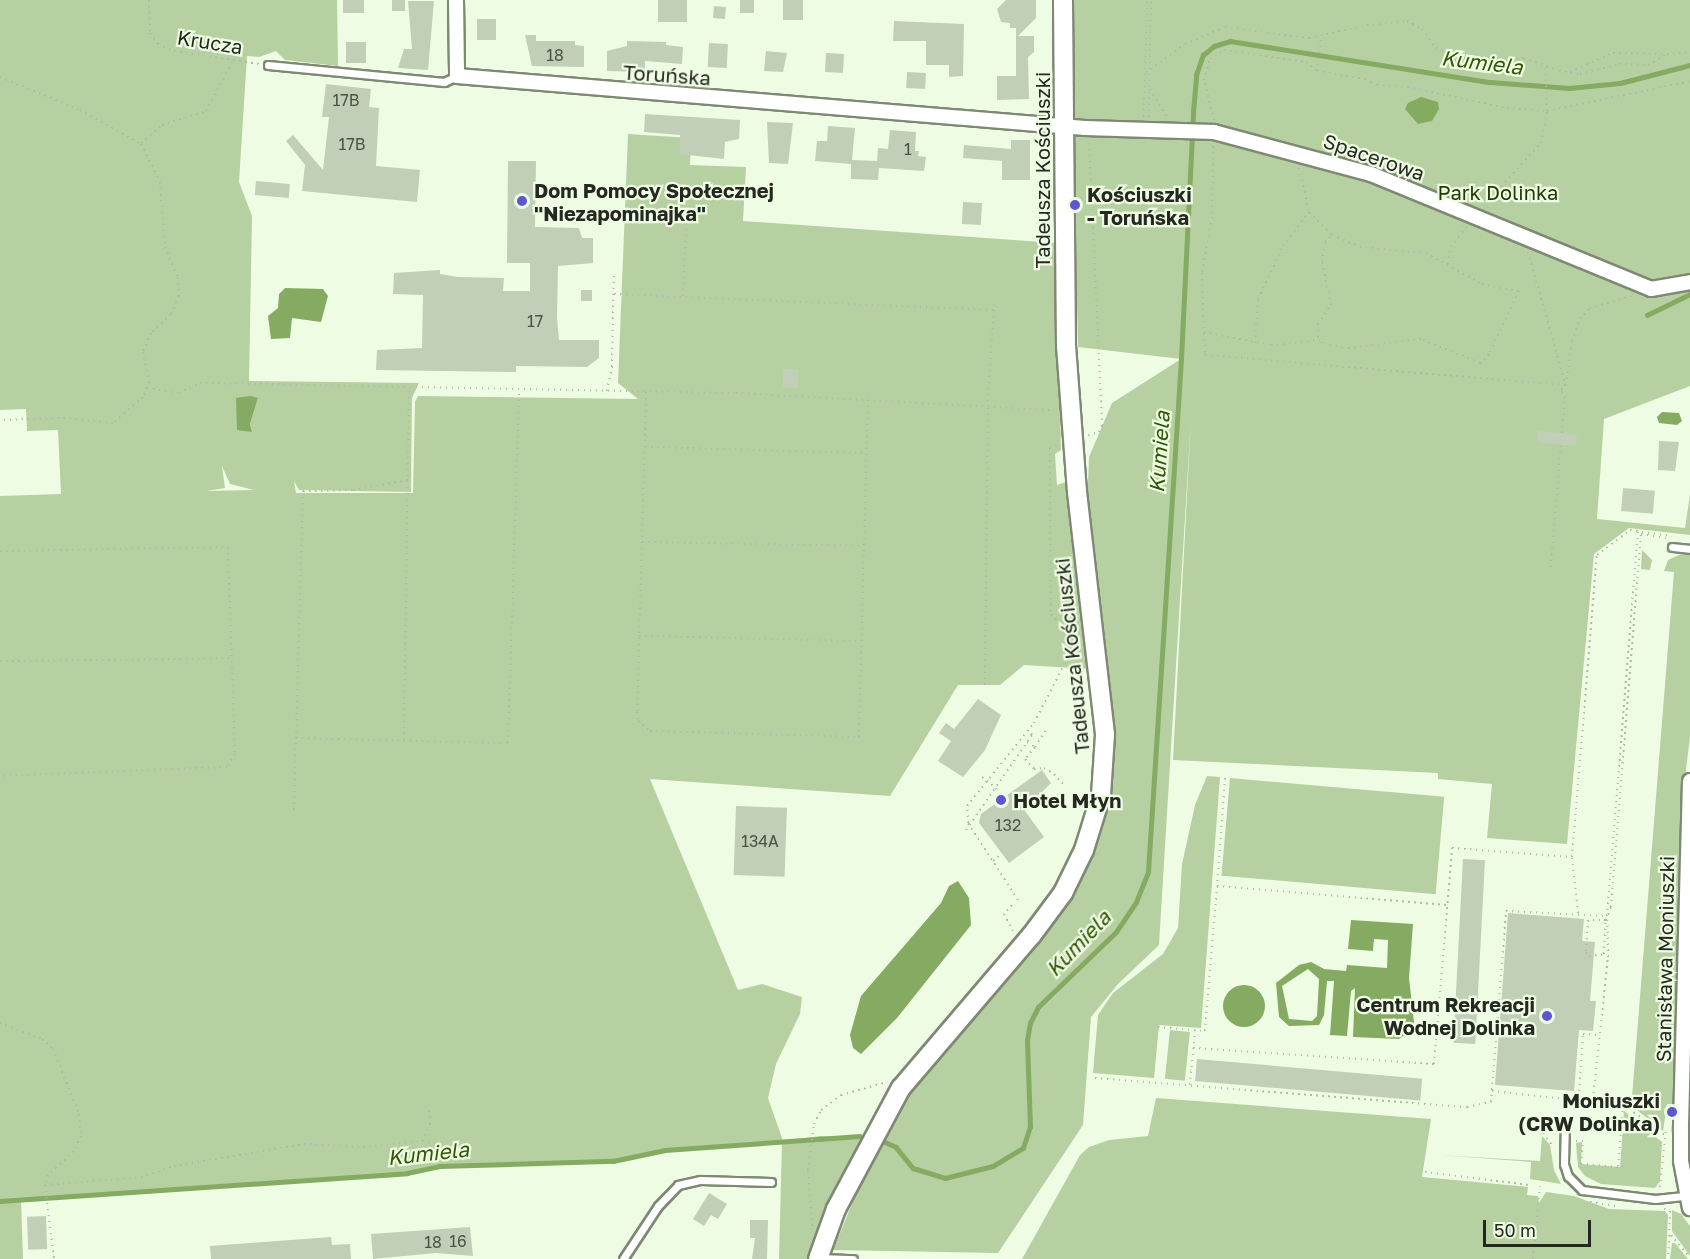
<!DOCTYPE html>
<html>
<head>
<meta charset="utf-8">
<style>
  body { margin:0 }
  #map { position:relative; width:1690px; height:1259px; overflow:hidden; background:#effce4; font-family:"Golos Text",sans-serif }
  div>[style] { position:absolute }
  [style*='--x'] { left:calc(var(--x)*1px); top:calc(var(--y)*1px); width:calc(var(--w)*1px); rotate:calc(var(--a)*1deg) }
  .green>* { inset:0; background:#b7d0a2; transform-origin:0 0 }
  .water>* { inset:0; background:#85aa61 }
  .round { border-radius:50% }
  .stream>* { height:4.5px; margin:-2.25px; padding:0 2.25px; transform-origin:2.25px; border-radius:2.25px; background:#85aa61 }
  .building>* { inset:0; background:#c2cfb8; transform-origin:0 0 }
  .path>* { height:2px; margin-top:-1px; transform-origin:0; background:repeating-linear-gradient(90deg,#aeb9a6 0 1.5px,transparent 0 6px) }
  .roads { filter:drop-shadow(2px 0 #7e8974) drop-shadow(-2px 0 #7e8974) drop-shadow(0 2px #7e8974) drop-shadow(0 -2px #7e8974) }
  .lane>* { height:7px; margin:-3.5px; padding:0 3.5px; transform-origin:3.5px; border-radius:3.5px; background:#fff }
  .street>* { height:14px; margin:-7px; padding:0 7px; transform-origin:7px; border-radius:7px; background:#fff }
  .secondary>* { height:18px; margin:-9px; padding:0 9px; transform-origin:9px; border-radius:9px; background:#fff }
  .dots>* { width:16px; height:16px; translate:-50% -50%; box-sizing:border-box; border:3px solid #effce4; border-radius:50% }
  span { translate:-50% -50%; white-space:nowrap; text-align:center; line-height:1.15; -webkit-text-stroke:4.5px #effce4; paint-order:stroke }
  .number-label { font-size:16px; color:#4c5246 }
  .number-label span { -webkit-text-stroke-width:0 }
  .street-label { font-size:20px; color:#242820 }
  .poi-label { font-size:20px; color:#242820; font-weight:700 }
  .left { translate:0 -50%; text-align:left }
  .right { translate:-100% -50%; text-align:right }
  .park-label { font-size:20px; color:#233a03 }
  .water-label { font-size:21px; color:#345501; font-style:italic }
  .scale { position:absolute; left:1483px; top:1220px; width:108px; height:27px; box-sizing:border-box; border:3px solid #242820; border-top:0; padding-left:8px; font-size:18px; line-height:21px; white-space:nowrap; color:#242820; -webkit-text-stroke:4px #effce4; paint-order:stroke }
</style>
</head>
<body>
<div id="map">
  <div class="green">
    <i style="clip-path:polygon(evenodd,0 0,337px 0,338px 66px,285px 60px,276px 51px,259px 57px,247px 56px,239px 182px,252px 216px,249px 381px,419px 383px,412px 398px,411px 492px,299px 490px,294px 481px,296px 493px,413px 493px,415px 402px,418px 396px,638px 399px,618px 383px,628px 134px,691px 138px,690px 165px,746px 167px,743px 221px,1057px 243px,1061px 450px,1055px 454px,1057px 485px,1068px 481px,1090px 669px,1024px 665px,1000px 685px,958px 685px,890px 796px,650px 779px,738px 990px,762px 984px,802px 997px,800px 1014px,776px 1064px,768px 1098px,783px 1141px,820px 1136px,864px 1137px,840px 1184px,811px 1259px,779px 1259px,782px 1142px,665px 1150px,613px 1161px,440px 1166px,407px 1173px,21px 1199px,23px 1259px,0 1259px,0 496px,61px 494px,58px 430px,27px 431px,26px 409px,0 410px,0 0,258px 398px,250px 424px,252px 431px,236px 399px,258px 398px,0 0,222px 466px,230px 484px,254px 490px,206px 491px,225px 488px,222px 466px)"></i>
    <i style="clip-path:polygon(1070px 0,1690px 0,1690px 386px,1604px 419px,1597px 519px,1685px 528px,1690px 495px,1690px 535px,1629px 528px,1594px 554px,1567px 844px,1487px 838px,1492px 784px,1438px 779px,1438px 773px,1173px 760px,1191px 419px,1159px 945px,1118px 984px,1091px 1017px,1083px 1125px,998px 1253px,833px 1250px,854px 1199px,850px 1196px,909px 1091px,1059px 913px,1089px 864px,1109px 798px,1113px 737px,1087px 511px,1089px 457px,1112px 403px,1181px 359px,1078px 347px)"></i>
    <i style="clip-path:polygon(1642px 550px,1652px 560px,1650px 570px,1641px 569px)"></i>
    <i style="clip-path:polygon(1681px 554px,1690px 555px,1690px 736px,1683px 795px,1676px 1104px,1667px 1104px,1663px 1131px,1622px 1098px,1632px 1097px,1674px 572px,1664px 571px,1668px 560px)"></i>
    <i style="clip-path:polygon(1207px 776px,1220px 777px,1201px 1028px,1159px 1025px,1154px 1078px,1093px 1073px,1098px 1015px,1113px 993px,1163px 954px,1178px 928px,1182px 864px,1195px 805px)"></i>
    <i style="left:1230px;top:778px;width:215px;height:98px;rotate:5deg"></i>
    <i style="left:1170px;top:1030px;width:20px;height:49px;rotate:6deg"></i>
    <i style="clip-path:polygon(1690px 1035px,1690px 1152px,1687px 1154px)"></i>
    <i style="clip-path:polygon(1156px 1098px,1431px 1119px,1422px 1177px,1528px 1187px,1527px 1195px,1538px 1196px,1539px 1203px,1546px 1192px,1574px 1196px,1609px 1209px,1665px 1211px,1668px 1215px,1666px 1259px,1022px 1259px,1080px 1155px,1089px 1147px,1109px 1140px,1148px 1136px)"></i>
    <i style="clip-path:polygon(1624px 1111px,1662px 1142px,1660px 1181px,1655px 1188px,1601px 1184px,1585px 1176px,1578px 1167px,1576px 1143px,1582px 1142px,1581px 1164px,1620px 1167px)"></i>
    <i style="clip-path:polygon(1542px 1136px,1550px 1145px,1554px 1170px,1561px 1184px,1530px 1179px,1531px 1162px,1439px 1155px,1540px 1161px)"></i>
    <i style="clip-path:polygon(1672px 1210px,1681px 1214px,1690px 1226px,1690px 1256px,1672px 1231px)"></i>
    <i style="clip-path:polygon(1672px 1243px,1675px 1243px,1688px 1259px,1670px 1259px)"></i>
  </div>
  <div class="water">
    <i style="clip-path:polygon(1421px 97px,1438px 102px,1439px 109px,1432px 121px,1418px 124px,1405px 109px,1408px 103px)"></i>
    <i style="clip-path:polygon(285px 288px,323px 289px,328px 296px,321px 322px,292px 318px,290px 338px,271px 339px,268px 316px,278px 308px,279px 294px)"></i>
    <i style="clip-path:polygon(250px 396px,258px 398px,250px 424px,252px 432px,237px 430px,236px 398px)"></i>
    <i style="clip-path:polygon(1662px 412px,1679px 413px,1682px 421px,1677px 425px,1659px 423px,1657px 417px)"></i>
    <i style="clip-path:polygon(958px 881px,969px 898px,971px 925px,897px 1018px,861px 1054px,853px 1048px,850px 1035px,861px 996px,941px 903px,949px 886px)"></i>
    <i style="clip-path:polygon(evenodd,1351px 920px,1413px 924px,1409px 978px,1414px 1022px,1412px 1030px,1399px 1039px,1353px 1037px,1355px 988px,1351px 991px,1347px 1036px,1330px 1035px,1334px 981px,1327px 981px,1324px 1015px,1319px 1025px,1289px 1026px,1279px 1017px,1276px 983px,1299px 965px,1311px 962px,1324px 969px,1346px 971px,1347px 965px,1387px 968px,1388px 940px,1374px 939px,1373px 951px,1348px 949px,1351px 920px,1308px 969px,1319px 979px,1317px 1016px,1312px 1021px,1289px 1019px,1282px 986px,1308px 969px)"></i>
    <i class="round" style="left:1223px;top:985px;width:42px;height:42px"></i>
  </div>
  <div class="stream">
    <i style="--x:1647;--y:315;--w:48;--a:-26"></i>
    <i style="--x:885;--y:1142;--w:12;--a:24"></i>
    <i style="--x:896;--y:1147;--w:27;--a:51"></i>
    <i style="--x:913;--y:1168;--w:34;--a:17"></i>
    <i style="--x:945;--y:1178;--w:49;--a:-14"></i>
    <i style="--x:993;--y:1166;--w:35;--a:-31"></i>
    <i style="--x:1023;--y:1148;--w:22;--a:-72"></i>
    <i style="--x:1030;--y:1127;--w:87;--a:-92"></i>
    <i style="--x:1027;--y:1040;--w:17;--a:-80"></i>
    <i style="--x:1030;--y:1023;--w:18;--a:-63"></i>
    <i style="--x:1038;--y:1007;--w:108;--a:-43.9"></i>
    <i style="--x:1116;--y:932;--w:36;--a:-56"></i>
    <i style="--x:1136;--y:902;--w:32;--a:-68"></i>
    <i style="--x:1148;--y:872;--w:514;--a:-86.32"></i>
    <i style="--x:1181;--y:359;--w:247;--a:-87.2"></i>
    <i style="--x:1193;--y:112;--w:37;--a:-85"></i>
    <i style="--x:1196;--y:75;--w:21;--a:-71"></i>
    <i style="--x:1203;--y:55;--w:14;--a:-39"></i>
    <i style="--x:1214;--y:46;--w:17;--a:-17"></i>
    <i style="--x:1230;--y:41;--w:263;--a:9"></i>
    <i style="--x:1490;--y:82;--w:79;--a:4.3"></i>
    <i style="--x:1569;--y:88;--w:51;--a:-5.6"></i>
    <i style="--x:1620;--y:83;--w:72;--a:-14.4"></i>
    <i style="--x:0;--y:1201;--w:408;--a:-3.9"></i>
    <i style="--x:407;--y:1173;--w:34;--a:-12"></i>
    <i style="--x:440;--y:1166;--w:173;--a:-1.7"></i>
    <i style="--x:613;--y:1161;--w:53;--a:-11.9"></i>
    <i style="--x:665;--y:1150;--w:195;--a:-4.1"></i>
  </div>
  <div class="building">
    <i style="left:343px;top:0;width:21px;height:13px"></i>
    <i style="left:392px;top:0;width:13px;height:11px"></i>
    <i style="left:658px;top:0;width:29px;height:22px"></i>
    <i style="left:740px;top:0;width:14px;height:13px"></i>
    <i style="left:783px;top:0;width:20px;height:20px"></i>
    <i style="clip-path:polygon(1006px 0,1036px 0,1036px 18px,1018px 36px,1034px 36px,1034px 52px,1028px 57px,1029px 99px,997px 100px,997px 76px,1016px 76px,1016px 28px,1010px 28px,1010px 23px,1001px 22px,997px 9px)"></i>
    <i style="clip-path:polygon(408px 1px,434px 1px,428px 70px,398px 68px,404px 49px,412px 49px)"></i>
    <i style="left:714px;top:6px;width:12px;height:12px;rotate:5deg"></i>
    <i style="left:477px;top:19px;width:19px;height:21px"></i>
    <i style="clip-path:polygon(894px 21px,964px 24px,963px 76px,949px 77px,949px 65px,926px 65px,926px 41px,893px 41px)"></i>
    <i style="clip-path:polygon(525px 35px,536px 35px,536px 41px,575px 41px,575px 45px,584px 46px,584px 67px,532px 66px)"></i>
    <i style="clip-path:polygon(627px 41px,666px 42px,666px 45px,683px 47px,682px 64px,645px 61px,645px 72px,607px 71px,607px 51px,627px 46px)"></i>
    <i style="left:346px;top:42px;width:20px;height:21px"></i>
    <i style="left:709px;top:43px;width:19px;height:24px;rotate:3deg"></i>
    <i style="clip-path:polygon(766px 51px,787px 53px,783px 72px,764px 71px)"></i>
    <i style="left:826px;top:53px;width:18px;height:19px;rotate:3deg"></i>
    <i style="left:907px;top:72px;width:19px;height:16px;rotate:3deg"></i>
    <i style="clip-path:polygon(326px 84px,371px 89px,369px 107px,379px 108px,376px 166px,420px 170px,417px 202px,302px 191px,305px 165px,286px 141px,293px 135px,323px 170px,329px 117px,322px 117px)"></i>
    <i style="clip-path:polygon(645px 114px,740px 120px,739px 139px,725px 142px,724px 159px,680px 154px,680px 135px,644px 132px)"></i>
    <i style="clip-path:polygon(767px 122px,793px 123px,788px 164px,769px 163px)"></i>
    <i style="clip-path:polygon(828px 126px,855px 128px,852px 160px,877px 161px,878px 148px,888px 149px,890px 130px,916px 132px,915px 151px,919px 151px,918px 156px,926px 157px,924px 171px,879px 168px,878px 180px,851px 179px,851px 164px,815px 161px,817px 141px,827px 141px)"></i>
    <i style="clip-path:polygon(1011px 140px,1030px 140px,1030px 180px,1002px 180px,1002px 161px,963px 158px,964px 145px,1011px 149px)"></i>
    <i style="clip-path:polygon(508px 161px,536px 161px,535px 227px,579px 228px,582px 238px,593px 238px,593px 263px,558px 266px,557px 317px,559px 340px,599px 340px,599px 358px,587px 367px,516px 366px,516px 372px,376px 370px,377px 350px,422px 348px,423px 295px,393px 294px,394px 273px,440px 270px,440px 274px,458px 277px,504px 278px,503px 291px,530px 291px,530px 263px,507px 263px)"></i>
    <i style="left:256px;top:181px;width:34px;height:14px;rotate:5deg"></i>
    <i style="left:963px;top:202px;width:19px;height:22px;rotate:3deg"></i>
    <i style="left:581px;top:290px;width:11px;height:11px"></i>
    <i style="left:783px;top:369px;width:15px;height:19px"></i>
    <i style="left:1538px;top:431px;width:39px;height:11px;rotate:6deg"></i>
    <i style="clip-path:polygon(1659px 441px,1679px 442px,1675px 471px,1658px 470px)"></i>
    <i style="left:1623px;top:488px;width:32px;height:23px;rotate:5deg"></i>
    <i style="clip-path:polygon(978px 699px,1001px 715px,985px 750px,963px 777px,938px 761px,951px 741px,939px 733px,946px 723px,954px 729px)"></i>
    <i style="clip-path:polygon(1042px 770px,1051px 783px,1039px 795px,1042px 800px,1025px 811px,1044px 837px,1009px 863px,979px 823px,981px 814px)"></i>
    <i style="left:736px;top:806px;width:51px;height:69px;rotate:2deg"></i>
    <i style="left:1463px;top:859px;width:22px;height:184px;rotate:3deg"></i>
    <i style="clip-path:polygon(1508px 913px,1584px 919px,1582px 941px,1595px 942px,1590px 1001px,1596px 1001px,1593px 1031px,1579px 1030px,1574px 1091px,1495px 1085px)"></i>
    <i style="left:1197px;top:1059px;width:226px;height:22px;rotate:5deg"></i>
    <i style="clip-path:polygon(709px 1193px,727px 1204px,718px 1219px,711px 1215px,704px 1226px,693px 1219px)"></i>
    <i style="left:46px;top:1216px;width:33px;height:19px;rotate:88deg"></i>
    <i style="clip-path:polygon(750px 1220px,768px 1220px,767px 1259px,752px 1259px,755px 1238px,750px 1238px)"></i>
    <i style="clip-path:polygon(470px 1227px,473px 1256px,436px 1253px,373px 1259px,371px 1234px)"></i>
    <i style="clip-path:polygon(331px 1237px,332px 1245px,350px 1244px,351px 1259px,211px 1259px,210px 1246px)"></i>
  </div>
  <div class="path">
    <i style="--x:149;--y:0;--w:33;--a:88"></i>
    <i style="--x:150;--y:33;--w:14;--a:54"></i>
    <i style="--x:158;--y:44;--w:17;--a:24"></i>
    <i style="--x:174;--y:51;--w:86;--a:8.7"></i>
    <i style="--x:1317;--y:71;--w:35;--a:-83"></i>
    <i style="--x:1570;--y:72;--w:47;--a:-23.8"></i>
    <i style="--x:1613;--y:53;--w:54;--a:1.1"></i>
    <i style="--x:1146;--y:73;--w:49;--a:-36.6"></i>
    <i style="--x:1185;--y:44;--w:43;--a:-23"></i>
    <i style="--x:1225;--y:27;--w:85;--a:7.5"></i>
    <i style="--x:1309;--y:38;--w:59;--a:-12.6"></i>
    <i style="--x:1367;--y:25;--w:40;--a:-5.7"></i>
    <i style="--x:1407;--y:21;--w:17;--a:28"></i>
    <i style="--x:1422;--y:29;--w:24;--a:54"></i>
    <i style="--x:1436;--y:48;--w:48;--a:20.7"></i>
    <i style="--x:1481;--y:65;--w:44;--a:-9.2"></i>
    <i style="--x:1524;--y:58;--w:37;--a:20"></i>
    <i style="--x:1559;--y:71;--w:21;--a:8"></i>
    <i style="--x:1580;--y:74;--w:40;--a:-14.4"></i>
    <i style="--x:1619;--y:64;--w:29;--a:2"></i>
    <i style="--x:1648;--y:65;--w:22;--a:-30"></i>
    <i style="--x:1667;--y:54;--w:23;--a:-5"></i>
    <i style="--x:0;--y:77;--w:87;--a:22.4"></i>
    <i style="--x:80;--y:110;--w:70;--a:29.1"></i>
    <i style="--x:141;--y:144;--w:42;--a:63.4"></i>
    <i style="--x:160;--y:182;--w:65;--a:85.6"></i>
    <i style="--x:165;--y:247;--w:33;--a:67"></i>
    <i style="--x:178;--y:277;--w:19;--a:87"></i>
    <i style="--x:179;--y:296;--w:20;--a:114"></i>
    <i style="--x:171;--y:314;--w:28;--a:136"></i>
    <i style="--x:151;--y:333;--w:21;--a:113"></i>
    <i style="--x:143;--y:352;--w:31;--a:79"></i>
    <i style="--x:149;--y:382;--w:16;--a:112"></i>
    <i style="--x:143;--y:397;--w:40;--a:139"></i>
    <i style="--x:113;--y:423;--w:48;--a:-174.1"></i>
    <i style="--x:65;--y:418;--w:65;--a:178.2"></i>
    <i style="--x:1150;--y:89;--w:33;--a:59"></i>
    <i style="--x:1144;--y:117;--w:117;--a:-88.5"></i>
    <i style="--x:1149;--y:117;--w:117;--a:-89"></i>
    <i style="--x:1214;--y:120;--w:41;--a:-104"></i>
    <i style="--x:1204;--y:80;--w:22;--a:-74"></i>
    <i style="--x:1210;--y:59;--w:17;--a:-33"></i>
    <i style="--x:1224;--y:50;--w:83;--a:8.3"></i>
    <i style="--x:1306;--y:62;--w:14;--a:39"></i>
    <i style="--x:1317;--y:71;--w:49;--a:9.5"></i>
    <i style="--x:1365;--y:79;--w:13;--a:27"></i>
    <i style="--x:1377;--y:85;--w:31;--a:4"></i>
    <i style="--x:1408;--y:87;--w:101;--a:12"></i>
    <i style="--x:1507;--y:108;--w:40;--a:4.3"></i>
    <i style="--x:1547;--y:111;--w:146;--a:-11.8"></i>
    <i style="--x:141;--y:143;--w:28;--a:-41"></i>
    <i style="--x:162;--y:125;--w:46;--a:-17.7"></i>
    <i style="--x:206;--y:111;--w:58;--a:-62.1"></i>
    <i style="--x:1213;--y:146;--w:71;--a:90.8"></i>
    <i style="--x:1212;--y:217;--w:57;--a:100.1"></i>
    <i style="--x:1202;--y:273;--w:59;--a:88.1"></i>
    <i style="--x:1204;--y:332;--w:68;--a:11"></i>
    <i style="--x:1271;--y:345;--w:49;--a:-5.8"></i>
    <i style="--x:1299;--y:168;--w:45;--a:77.2"></i>
    <i style="--x:1309;--y:212;--w:33;--a:45"></i>
    <i style="--x:1332;--y:235;--w:30;--a:23"></i>
    <i style="--x:1360;--y:247;--w:66;--a:5.2"></i>
    <i style="--x:1426;--y:253;--w:64;--a:29"></i>
    <i style="--x:1482;--y:284;--w:38;--a:11"></i>
    <i style="--x:1519;--y:291;--w:70;--a:115.5"></i>
    <i style="--x:1489;--y:354;--w:13;--a:135"></i>
    <i style="--x:1480;--y:363;--w:64;--a:-157.9"></i>
    <i style="--x:1421;--y:339;--w:73;--a:172.9"></i>
    <i style="--x:1349;--y:348;--w:27;--a:-170"></i>
    <i style="--x:1322;--y:343;--w:7;--a:-124"></i>
    <i style="--x:1318;--y:337;--w:13;--a:-90"></i>
    <i style="--x:1318;--y:324;--w:23;--a:-56"></i>
    <i style="--x:1331;--y:305;--w:44;--a:-101.8"></i>
    <i style="--x:1322;--y:262;--w:20;--a:-81"></i>
    <i style="--x:1325;--y:242;--w:10;--a:-45"></i>
    <i style="--x:1488;--y:208;--w:19;--a:-62"></i>
    <i style="--x:1497;--y:191;--w:65;--a:-47.5"></i>
    <i style="--x:1541;--y:143;--w:33;--a:-79"></i>
    <i style="--x:1547;--y:111;--w:46;--a:-92.5"></i>
    <i style="--x:1528;--y:252;--w:136;--a:74.2"></i>
    <i style="--x:1448;--y:264;--w:17;--a:-80"></i>
    <i style="--x:1451;--y:247;--w:25;--a:-53"></i>
    <i style="--x:614;--y:294;--w:380;--a:2.4"></i>
    <i style="--x:994;--y:310;--w:96;--a:94.2"></i>
    <i style="--x:683;--y:296;--w:87;--a:-87.4"></i>
    <i style="--x:1204;--y:333;--w:22;--a:87"></i>
    <i style="--x:1205;--y:355;--w:362;--a:4.8"></i>
    <i style="--x:1255;--y:343;--w:44;--a:-86.1"></i>
    <i style="--x:1258;--y:299;--w:59;--a:-64.7"></i>
    <i style="--x:1283;--y:246;--w:43;--a:-52.6"></i>
    <i style="--x:147;--y:388;--w:32;--a:9"></i>
    <i style="--x:179;--y:393;--w:23;--a:-25"></i>
    <i style="--x:200;--y:383;--w:536;--a:1.07"></i>
    <i style="--x:736;--y:393;--w:312;--a:3.1"></i>
    <i style="--x:1048;--y:410;--w:6;--a:-18"></i>
    <i style="--x:607;--y:391;--w:25;--a:-78"></i>
    <i style="--x:612;--y:367;--w:96;--a:-88.8"></i>
    <i style="--x:646;--y:392;--w:320;--a:91.6"></i>
    <i style="--x:637;--y:712;--w:9;--a:84"></i>
    <i style="--x:638;--y:721;--w:16;--a:40"></i>
    <i style="--x:650;--y:731;--w:209;--a:1.6"></i>
    <i style="--x:859;--y:737;--w:337;--a:-88.5"></i>
    <i style="--x:1562;--y:433;--w:35;--a:-85"></i>
    <i style="--x:1565;--y:398;--w:9;--a:-117"></i>
    <i style="--x:1561;--y:390;--w:7;--a:-45"></i>
    <i style="--x:1566;--y:385;--w:44;--a:-82.2"></i>
    <i style="--x:1572;--y:341;--w:23;--a:-70"></i>
    <i style="--x:1580;--y:319;--w:15;--a:-48"></i>
    <i style="--x:1590;--y:308;--w:43;--a:-16.3"></i>
    <i style="--x:1088;--y:435;--w:11;--a:-15"></i>
    <i style="--x:1099;--y:432;--w:7;--a:-63"></i>
    <i style="--x:1102;--y:426;--w:285;--a:-92.6"></i>
    <i style="--x:1057;--y:446;--w:7;--a:164"></i>
    <i style="--x:1050;--y:448;--w:166;--a:89.7"></i>
    <i style="--x:1051;--y:614;--w:40;--a:49"></i>
    <i style="--x:645;--y:447;--w:219;--a:1.6"></i>
    <i style="--x:642;--y:542;--w:222;--a:1"></i>
    <i style="--x:0;--y:551;--w:228;--a:-1"></i>
    <i style="--x:228;--y:547;--w:207;--a:88.1"></i>
    <i style="--x:235;--y:754;--w:15;--a:122"></i>
    <i style="--x:227;--y:767;--w:227;--a:177.7"></i>
    <i style="--x:1551;--y:567;--w:123;--a:-85.4"></i>
    <i style="--x:639;--y:636;--w:222;--a:1.3"></i>
    <i style="--x:0;--y:661;--w:232;--a:-0.7"></i>
    <i style="--x:985;--y:685;--w:279;--a:-89.4"></i>
    <i style="--x:296;--y:738;--w:212;--a:1.4"></i>
    <i style="--x:508;--y:743;--w:353;--a:-88.2"></i>
    <i style="--x:404;--y:740;--w:351;--a:-89.2"></i>
    <i style="--x:1027;--y:742;--w:9;--a:32"></i>
    <i style="--x:1035;--y:747;--w:16;--a:130"></i>
    <i style="--x:1025;--y:759;--w:13;--a:48"></i>
    <i style="--x:1034;--y:769;--w:10;--a:-6"></i>
    <i style="--x:1044;--y:768;--w:12;--a:31"></i>
    <i style="--x:1054;--y:774;--w:13;--a:48"></i>
    <i style="--x:1035;--y:747;--w:20;--a:-57"></i>
    <i style="--x:982;--y:777;--w:18;--a:38"></i>
    <i style="--x:996;--y:788;--w:9;--a:72"></i>
    <i style="--x:1225;--y:778;--w:108;--a:94.2"></i>
    <i style="--x:1217;--y:886;--w:231;--a:4.7"></i>
    <i style="--x:294;--y:810;--w:319;--a:-88.4"></i>
    <i style="--x:303;--y:491;--w:50;--a:-1.1"></i>
    <i style="--x:353;--y:490;--w:56;--a:-10.3"></i>
    <i style="--x:966;--y:830;--w:116;--a:-55.2"></i>
    <i style="--x:1032;--y:735;--w:6;--a:-129"></i>
    <i style="--x:993;--y:861;--w:11;--a:-41"></i>
    <i style="--x:1018;--y:900;--w:92;--a:-123"></i>
    <i style="--x:968;--y:823;--w:17;--a:-93"></i>
    <i style="--x:967;--y:806;--w:107;--a:-51.1"></i>
    <i style="--x:1034;--y:723;--w:72;--a:-62.7"></i>
    <i style="--x:1067;--y:659;--w:25;--a:-78"></i>
    <i style="--x:1012;--y:905;--w:12;--a:132"></i>
    <i style="--x:1004;--y:914;--w:19;--a:62"></i>
    <i style="--x:1578;--y:913;--w:56;--a:-96.1"></i>
    <i style="--x:1572;--y:857;--w:303;--a:-85.3"></i>
    <i style="--x:1597;--y:555;--w:41;--a:-37.1"></i>
    <i style="--x:1630;--y:530;--w:42;--a:8.1"></i>
    <i style="--x:1606;--y:920;--w:18;--a:180"></i>
    <i style="--x:1588;--y:920;--w:32;--a:94"></i>
    <i style="--x:1586;--y:952;--w:5;--a:53"></i>
    <i style="--x:1589;--y:956;--w:15;--a:-8"></i>
    <i style="--x:1604;--y:954;--w:34;--a:-87"></i>
    <i style="--x:1606;--y:920;--w:14;--a:-69"></i>
    <i style="--x:1611;--y:907;--w:374;--a:-85.4"></i>
    <i style="--x:1641;--y:534;--w:25;--a:9"></i>
    <i style="--x:0;--y:1023;--w:45;--a:20.9"></i>
    <i style="--x:42;--y:1039;--w:15;--a:42"></i>
    <i style="--x:53;--y:1049;--w:70;--a:68.2"></i>
    <i style="--x:79;--y:1114;--w:22;--a:85"></i>
    <i style="--x:81;--y:1136;--w:17;--a:115"></i>
    <i style="--x:74;--y:1151;--w:35;--a:137"></i>
    <i style="--x:48;--y:1175;--w:10;--a:107"></i>
    <i style="--x:45;--y:1185;--w:75;--a:83.1"></i>
    <i style="--x:1158;--y:1027;--w:47;--a:4.9"></i>
    <i style="--x:1205;--y:1031;--w:145;--a:-85.3"></i>
    <i style="--x:1193;--y:1048;--w:242;--a:3.8"></i>
    <i style="--x:1434;--y:1064;--w:217;--a:-85.2"></i>
    <i style="--x:1452;--y:848;--w:120;--a:4.3"></i>
    <i style="--x:1095;--y:1078;--w:373;--a:4.5"></i>
    <i style="--x:1467;--y:1107;--w:25;--a:-12"></i>
    <i style="--x:1491;--y:1102;--w:192;--a:-85.5"></i>
    <i style="--x:1506;--y:911;--w:101;--a:2.8"></i>
    <i style="--x:1190;--y:1085;--w:55;--a:-84.8"></i>
    <i style="--x:1492;--y:1091;--w:132;--a:6.1"></i>
    <i style="--x:1623;--y:1105;--w:62;--a:94.6"></i>
    <i style="--x:1618;--y:1167;--w:37;--a:-175"></i>
    <i style="--x:1581;--y:1164;--w:23;--a:-85"></i>
    <i style="--x:1583;--y:1141;--w:8;--a:180"></i>
    <i style="--x:1579;--y:1097;--w:63;--a:-86.4"></i>
    <i style="--x:1583;--y:1034;--w:15;--a:4"></i>
    <i style="--x:1593;--y:1099;--w:143;--a:-84"></i>
    <i style="--x:1608;--y:957;--w:41;--a:-91.4"></i>
    <i style="--x:1607;--y:916;--w:386;--a:-85.4"></i>
    <i style="--x:1624;--y:1105;--w:51;--a:36.2"></i>
    <i style="--x:1543;--y:1133;--w:17;--a:54"></i>
    <i style="--x:422;--y:1141;--w:19;--a:-65"></i>
    <i style="--x:430;--y:1124;--w:16;--a:-94"></i>
    <i style="--x:1425;--y:1172;--w:105;--a:7.1"></i>
    <i style="--x:45;--y:1185;--w:96;--a:-4.8"></i>
    <i style="--x:141;--y:1177;--w:35;--a:-18"></i>
    <i style="--x:174;--y:1166;--w:132;--a:-9.6"></i>
    <i style="--x:304;--y:1144;--w:59;--a:2.9"></i>
    <i style="--x:363;--y:1147;--w:59;--a:-5.8"></i>
    <i style="--x:422;--y:1141;--w:44;--a:11.8"></i>
    <i style="--x:1660;--y:1187;--w:59;--a:-84.2"></i>
    <i style="--x:1590;--y:1202;--w:30;--a:9"></i>
    <i style="--x:1664;--y:1209;--w:6;--a:18"></i>
    <i style="--x:1670;--y:1211;--w:48;--a:92.4"></i>
    <i style="--x:812;--y:1226;--w:56;--a:-94.1"></i>
    <i style="--x:808;--y:1170;--w:46;--a:-82.6"></i>
    <i style="--x:814;--y:1124;--w:16;--a:-63"></i>
    <i style="--x:821;--y:1110;--w:25;--a:-37"></i>
    <i style="--x:841;--y:1095;--w:48;--a:-15.8"></i>
    <i style="--x:1671;--y:1235;--w:30;--a:50"></i>
    <i style="--x:1533;--y:1259;--w:73;--a:-84.5"></i>
  </div>
  <div class="roads">
    <div class="lane">
      <i style="--x:268;--y:65;--w:177;--a:5.5"></i>
      <i style="--x:444;--y:82;--w:14;--a:-25"></i>
      <i style="--x:1672;--y:547;--w:18;--a:6"></i>
      <i style="--x:1565;--y:1122;--w:42;--a:91.4"></i>
      <i style="--x:1564;--y:1164;--w:13;--a:72"></i>
      <i style="--x:1568;--y:1176;--w:20;--a:45"></i>
      <i style="--x:1582;--y:1190;--w:74;--a:7"></i>
      <i style="--x:1655;--y:1199;--w:31;--a:-6"></i>
      <i style="--x:821;--y:1258;--w:32;--a:2"></i>
      <i style="--x:623;--y:1259;--w:64;--a:-56.6"></i>
      <i style="--x:658;--y:1206;--w:29;--a:-46"></i>
      <i style="--x:678;--y:1185;--w:23;--a:-13"></i>
      <i style="--x:700;--y:1180;--w:71;--a:1.6"></i>
    </div>
    <div class="street">
      <i style="--x:456;--y:0;--w:76;--a:89.2"></i>
      <i style="--x:457;--y:76;--w:630;--a:4.73"></i>
      <i style="--x:1085;--y:128;--w:129;--a:1.8"></i>
      <i style="--x:1214;--y:132;--w:163;--a:15"></i>
      <i style="--x:1371;--y:174;--w:303;--a:22.3"></i>
      <i style="--x:1651;--y:289;--w:40;--a:-10"></i>
      <i style="--x:1690;--y:781;--w:350;--a:91.5"></i>
      <i style="--x:1681;--y:1131;--w:30;--a:90"></i>
      <i style="--x:1681;--y:1161;--w:48;--a:79.2"></i>
    </div>
    <div class="secondary">
      <i style="--x:818;--y:1259;--w:53;--a:-70.2"></i>
      <i style="--x:836;--y:1209;--w:137;--a:-61.8"></i>
      <i style="--x:901;--y:1088;--w:200;--a:-49.5"></i>
      <i style="--x:1031;--y:936;--w:54;--a:-53.3"></i>
      <i style="--x:1063;--y:893;--w:48;--a:-64"></i>
      <i style="--x:1084;--y:850;--w:58;--a:-72.8"></i>
      <i style="--x:1101;--y:795;--w:61;--a:-86.2"></i>
      <i style="--x:1105;--y:734;--w:244;--a:-96.6"></i>
      <i style="--x:1077;--y:492;--w:146;--a:-94.3"></i>
      <i style="--x:1066;--y:346;--w:346;--a:-90.5"></i>
    </div>
  </div>
  <div class="dots">
    <i style="left:522px;top:201px;background:#5d56ce"></i>
    <i style="left:1075px;top:205px;background:#5d56ce"></i>
    <i style="left:1001px;top:800px;background:#5d56ce"></i>
    <i style="left:1547px;top:1016px;background:#5d56ce"></i>
    <i style="left:1672px;top:1112px;background:#5d56ce"></i>
  </div>
  <div class="number-label">
    <span style="left:555px;top:55px">18</span>
    <span style="left:346px;top:100px">17B</span>
    <span style="left:352px;top:144px">17B</span>
    <span style="left:908px;top:149px">1</span>
    <span style="left:535px;top:321px">17</span>
    <span style="left:1008px;top:825px">132</span>
    <span style="left:760px;top:841px">134A</span>
    <span style="left:458px;top:1241px">16</span>
    <span style="left:433px;top:1242px">18</span>
  </div>
  <div class="street-label">
    <span style="left:210px;top:42px;rotate:9deg">Krucza</span>
    <span style="left:667px;top:75px;rotate:4deg">Toruńska</span>
    <span style="left:1374px;top:157px;rotate:19deg">Spacerowa</span>
    <span style="left:1042px;top:170px;rotate:-90deg">Tadeusza Kościuszki</span>
    <span style="left:1072px;top:656px;rotate:-96deg">Tadeusza Kościuszki</span>
    <span style="left:1665px;top:959px;rotate:-89deg">Stanisława Moniuszki</span>
  </div>
  <div class="poi-label">
    <span class="left" style="left:534px;top:202px">Dom Pomocy Społecznej<br>"Niezapominajka"</span>
    <span class="left" style="left:1087px;top:206px">Kościuszki<br>- Toruńska</span>
    <span class="left" style="left:1013px;top:800px">Hotel Młyn</span>
    <span class="right" style="left:1535px;top:1016px">Centrum Rekreacji<br>Wodnej Dolinka</span>
    <span class="right" style="left:1660px;top:1112px">Moniuszki<br>(CRW Dolinka)</span>
  </div>
  <div class="park-label">
    <span style="left:1498px;top:192px">Park Dolinka</span>
  </div>
  <div class="water-label">
    <span style="left:1482px;top:62px;rotate:7deg">Kumiela</span>
    <span style="left:1159px;top:452px;rotate:-86deg">Kumiela</span>
    <span style="left:1078px;top:943px;rotate:-46deg">Kumiela</span>
    <span style="left:428px;top:1153px;rotate:-6deg">Kumiela</span>
  </div>
  <div class="scale">50 m</div>
</div>
</body>
</html>
